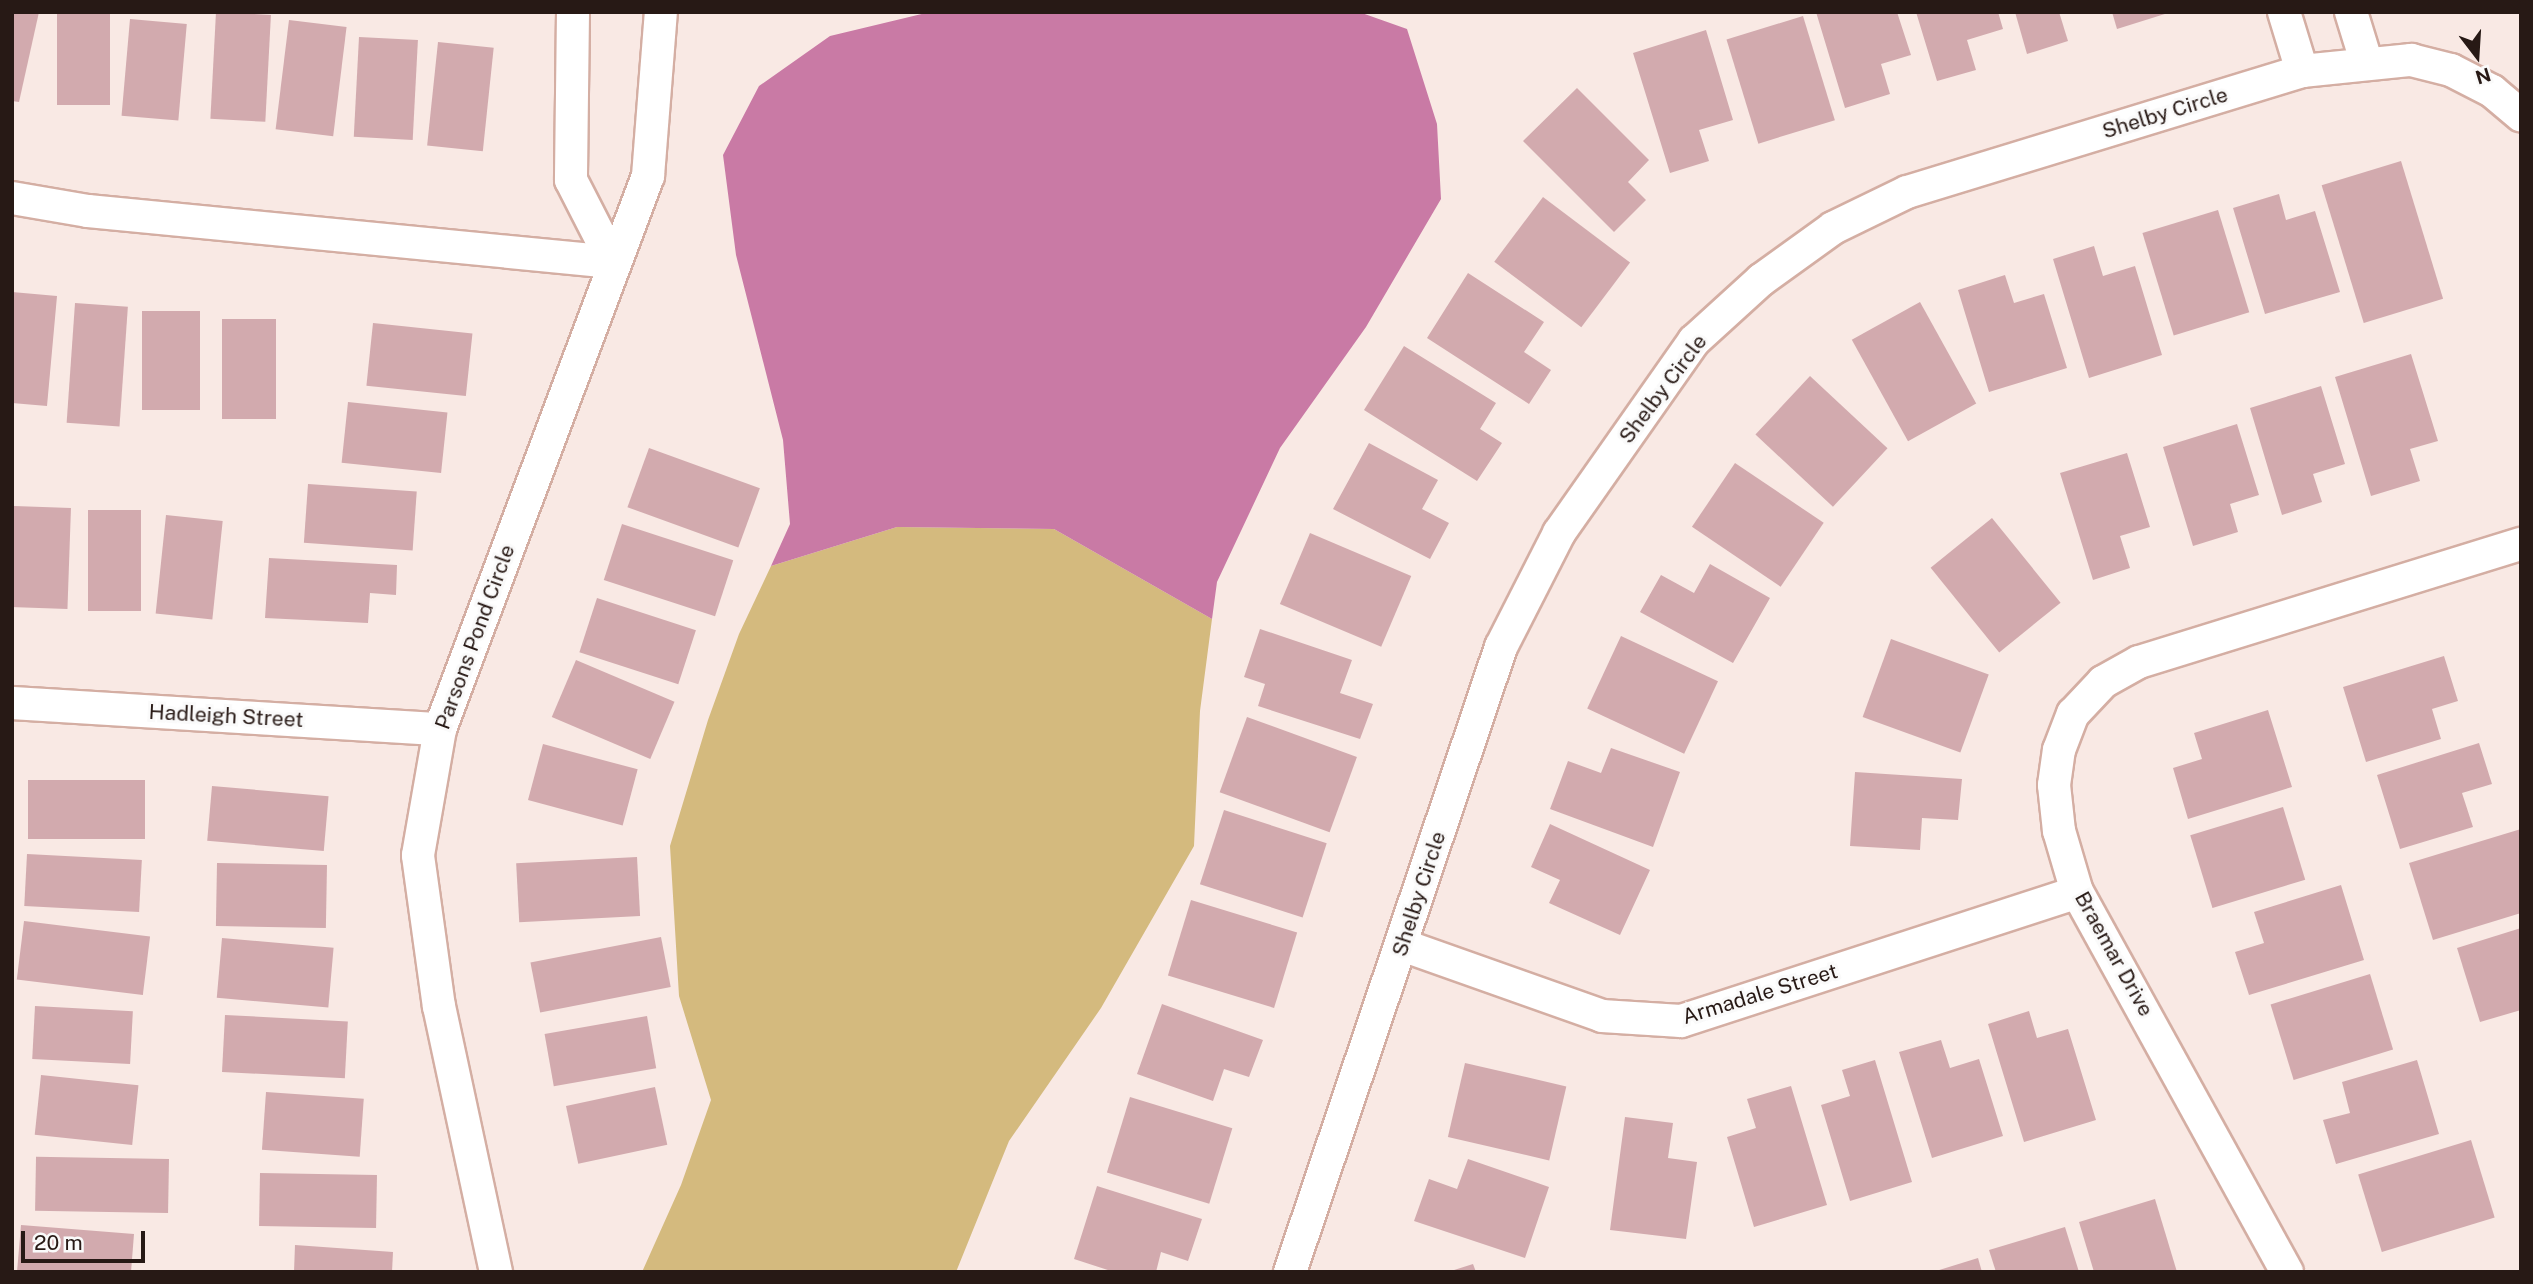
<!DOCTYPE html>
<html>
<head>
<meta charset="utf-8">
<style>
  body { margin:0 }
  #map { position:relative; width:2533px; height:1284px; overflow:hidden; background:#f9e9e4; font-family:"Public Sans",sans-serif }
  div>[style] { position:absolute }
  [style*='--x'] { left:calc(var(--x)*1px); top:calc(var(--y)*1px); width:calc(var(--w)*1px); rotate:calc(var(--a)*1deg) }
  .green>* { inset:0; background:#d4ba7e }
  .water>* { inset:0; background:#c97aa5 }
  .building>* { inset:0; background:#d2aaae; transform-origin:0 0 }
  .roads { filter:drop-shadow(2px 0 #d4aea3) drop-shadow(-2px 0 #d4aea3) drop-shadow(0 2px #d4aea3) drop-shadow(0 -2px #d4aea3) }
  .street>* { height:32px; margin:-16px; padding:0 16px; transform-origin:16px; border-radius:16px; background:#fff }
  span { translate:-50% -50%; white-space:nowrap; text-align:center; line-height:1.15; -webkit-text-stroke:6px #fafafa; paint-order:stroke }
  .street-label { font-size:21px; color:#271915 }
  .frame { position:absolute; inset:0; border:14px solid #271915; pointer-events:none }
  .north { position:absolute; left:2442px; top:21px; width:70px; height:70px; -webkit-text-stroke:5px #fafafa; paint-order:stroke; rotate:163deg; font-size:19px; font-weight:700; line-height:28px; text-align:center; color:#271915 }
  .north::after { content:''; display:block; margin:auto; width:24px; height:32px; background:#271915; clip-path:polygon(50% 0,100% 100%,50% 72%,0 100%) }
  .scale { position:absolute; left:21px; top:1231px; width:124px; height:32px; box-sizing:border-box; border:4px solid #271915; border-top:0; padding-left:9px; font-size:21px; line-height:24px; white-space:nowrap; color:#271915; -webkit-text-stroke:5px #fafafa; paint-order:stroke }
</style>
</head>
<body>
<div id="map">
  <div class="green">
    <i style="clip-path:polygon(897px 527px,1054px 529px,1212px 619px,1200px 711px,1194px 846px,1101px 1008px,1009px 1141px,956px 1272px,642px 1272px,681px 1185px,711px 1100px,679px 996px,670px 846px,708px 720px,739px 634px,771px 566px)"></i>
  </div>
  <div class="water">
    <i style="clip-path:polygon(930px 12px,1359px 12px,1407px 29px,1437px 124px,1441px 199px,1366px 327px,1280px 448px,1217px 582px,1212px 619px,1054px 529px,897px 527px,771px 566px,790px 524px,783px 440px,736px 255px,723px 155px,759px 86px,830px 36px)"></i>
  </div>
  <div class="building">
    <i style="clip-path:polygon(12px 12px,39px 12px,19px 102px,12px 101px)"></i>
    <i style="left:57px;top:12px;width:53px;height:93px"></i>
    <i style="left:216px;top:12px;width:55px;height:107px;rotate:3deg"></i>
    <i style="clip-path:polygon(1816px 12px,1897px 12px,1911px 55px,1881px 64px,1890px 94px,1845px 108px)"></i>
    <i style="clip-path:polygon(1916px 12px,1998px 12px,2003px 29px,1967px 40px,1976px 70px,1937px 81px)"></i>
    <i style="clip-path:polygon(2015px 12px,2059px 12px,2068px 41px,2027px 54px)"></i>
    <i style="clip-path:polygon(2112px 12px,2168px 12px,2168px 13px,2117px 29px)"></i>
    <i style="left:1803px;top:16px;width:109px;height:80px;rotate:73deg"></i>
    <i style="left:130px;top:19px;width:57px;height:97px;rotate:5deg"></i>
    <i style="left:289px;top:20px;width:58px;height:110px;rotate:7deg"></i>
    <i style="clip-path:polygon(1706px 30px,1733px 120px,1699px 130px,1709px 161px,1670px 173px,1633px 53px)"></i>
    <i style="left:359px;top:37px;width:59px;height:100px;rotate:3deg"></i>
    <i style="left:438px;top:42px;width:56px;height:104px;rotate:6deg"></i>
    <i style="clip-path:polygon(1577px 88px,1649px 160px,1628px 182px,1646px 200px,1614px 232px,1523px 141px)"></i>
    <i style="left:2401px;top:161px;width:144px;height:83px;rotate:73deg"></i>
    <i style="clip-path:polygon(2279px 194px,2286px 220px,2315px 211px,2340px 292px,2265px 314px,2233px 208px)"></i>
    <i style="left:1543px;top:197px;width:109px;height:81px;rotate:37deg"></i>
    <i style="left:2218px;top:210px;width:107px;height:79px;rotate:73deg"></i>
    <i style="clip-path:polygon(2094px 246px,2103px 276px,2135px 266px,2162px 355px,2089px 378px,2053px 259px)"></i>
    <i style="clip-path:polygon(1468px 273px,1544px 322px,1524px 352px,1551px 370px,1529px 404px,1427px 338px)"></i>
    <i style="clip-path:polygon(2005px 275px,2014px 303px,2044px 294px,2067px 368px,1989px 392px,1958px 290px)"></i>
    <i style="clip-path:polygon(12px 292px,57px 296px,47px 406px,12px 403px)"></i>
    <i style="left:1920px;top:302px;width:116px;height:78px;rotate:61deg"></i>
    <i style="left:75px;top:303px;width:53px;height:120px;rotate:4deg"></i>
    <i style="left:142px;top:311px;width:58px;height:99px"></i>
    <i style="left:222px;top:319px;width:54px;height:100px"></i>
    <i style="left:373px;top:323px;width:100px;height:63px;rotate:6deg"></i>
    <i style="clip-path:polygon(1404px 346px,1496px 403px,1480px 429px,1502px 443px,1477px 481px,1364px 410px)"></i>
    <i style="clip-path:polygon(2411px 354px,2438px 441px,2410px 449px,2420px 481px,2371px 496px,2335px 377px)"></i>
    <i style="left:1810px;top:376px;width:106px;height:80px;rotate:43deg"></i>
    <i style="clip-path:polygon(2321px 386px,2345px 464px,2313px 474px,2322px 502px,2282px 515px,2250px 408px)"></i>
    <i style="left:348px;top:402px;width:100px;height:61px;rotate:6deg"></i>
    <i style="clip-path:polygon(2237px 424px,2259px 495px,2230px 504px,2238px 532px,2193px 546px,2163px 447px)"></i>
    <i style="clip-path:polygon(1369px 443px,1438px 480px,1422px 509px,1449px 523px,1430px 559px,1333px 509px)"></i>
    <i style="left:649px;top:448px;width:118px;height:63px;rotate:20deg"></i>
    <i style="clip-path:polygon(2127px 453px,2150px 527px,2120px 536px,2130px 568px,2093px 580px,2060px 473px)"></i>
    <i style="left:1735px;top:463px;width:107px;height:77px;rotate:34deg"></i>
    <i style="left:308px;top:484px;width:109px;height:59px;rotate:4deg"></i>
    <i style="left:14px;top:506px;width:57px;height:101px;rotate:2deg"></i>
    <i style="left:141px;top:510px;width:101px;height:53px;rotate:90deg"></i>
    <i style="left:166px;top:515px;width:57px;height:99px;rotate:6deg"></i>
    <i style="left:1992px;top:518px;width:109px;height:79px;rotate:51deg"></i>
    <i style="left:622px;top:524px;width:117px;height:59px;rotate:18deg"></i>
    <i style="left:1310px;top:533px;width:110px;height:77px;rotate:23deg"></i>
    <i style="clip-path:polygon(269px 558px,397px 565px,396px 595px,370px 593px,368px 623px,265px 618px)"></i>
    <i style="clip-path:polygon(1710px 564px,1770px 598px,1733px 663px,1640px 612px,1661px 575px,1694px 593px)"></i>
    <i style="left:597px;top:598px;width:104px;height:57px;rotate:18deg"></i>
    <i style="clip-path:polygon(1260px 629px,1352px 660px,1340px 693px,1373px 704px,1360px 739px,1258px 706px,1265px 684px,1244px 677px)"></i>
    <i style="left:1621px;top:636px;width:107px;height:80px;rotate:25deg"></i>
    <i style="left:1891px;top:639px;width:104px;height:83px;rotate:20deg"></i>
    <i style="clip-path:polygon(2444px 656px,2458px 701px,2432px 709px,2441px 739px,2366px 762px,2343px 687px)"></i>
    <i style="left:576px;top:660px;width:107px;height:62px;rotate:23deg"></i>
    <i style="clip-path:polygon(2268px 710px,2292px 787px,2188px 819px,2173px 768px,2202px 759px,2194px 733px)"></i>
    <i style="left:1247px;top:717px;width:117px;height:80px;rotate:20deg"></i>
    <i style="clip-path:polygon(2479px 743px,2492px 784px,2462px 793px,2473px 827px,2400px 849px,2377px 775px)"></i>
    <i style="left:543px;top:744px;width:98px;height:58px;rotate:15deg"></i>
    <i style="clip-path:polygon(1611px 748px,1680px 772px,1653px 847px,1550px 809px,1568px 761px,1601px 773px)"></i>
    <i style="clip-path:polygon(1855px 772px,1962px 779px,1958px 820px,1922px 818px,1920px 850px,1850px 846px)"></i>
    <i style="left:28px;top:780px;width:117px;height:59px"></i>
    <i style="left:212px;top:786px;width:117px;height:55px;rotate:5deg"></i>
    <i style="left:2283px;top:807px;width:76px;height:97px;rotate:73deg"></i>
    <i style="left:1224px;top:810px;width:108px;height:78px;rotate:18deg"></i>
    <i style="clip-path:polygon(1550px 824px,1650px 870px,1620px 935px,1549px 903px,1560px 880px,1531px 867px)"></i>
    <i style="clip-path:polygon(2521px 829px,2521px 913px,2433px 940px,2409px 863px)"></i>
    <i style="left:27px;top:854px;width:115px;height:52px;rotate:3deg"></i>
    <i style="left:637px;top:857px;width:59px;height:121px;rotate:87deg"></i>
    <i style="left:217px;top:863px;width:110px;height:63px;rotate:1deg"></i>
    <i style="clip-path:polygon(2341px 885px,2364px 960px,2249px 995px,2235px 952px,2264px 943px,2254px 912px)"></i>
    <i style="left:1191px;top:900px;width:111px;height:79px;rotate:17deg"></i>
    <i style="left:24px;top:921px;width:127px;height:59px;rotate:7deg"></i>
    <i style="clip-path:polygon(2521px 928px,2521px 1010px,2480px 1022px,2457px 948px)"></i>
    <i style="left:661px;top:937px;width:51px;height:133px;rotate:79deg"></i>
    <i style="left:222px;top:938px;width:112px;height:60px;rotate:5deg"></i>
    <i style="left:2370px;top:974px;width:79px;height:104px;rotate:73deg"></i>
    <i style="clip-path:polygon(1162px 1004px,1263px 1040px,1249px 1077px,1224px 1069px,1213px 1101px,1137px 1074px)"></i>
    <i style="left:35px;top:1006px;width:98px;height:53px;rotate:3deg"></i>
    <i style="clip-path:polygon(2029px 1011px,2037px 1038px,2068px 1029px,2096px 1120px,2024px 1142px,1988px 1024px)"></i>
    <i style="left:225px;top:1015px;width:123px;height:57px;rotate:3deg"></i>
    <i style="left:647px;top:1016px;width:53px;height:104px;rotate:80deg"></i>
    <i style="clip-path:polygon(1941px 1040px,1950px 1068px,1979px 1059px,2003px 1136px,1932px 1158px,1899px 1052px)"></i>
    <i style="clip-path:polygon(1875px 1060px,1912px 1182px,1850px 1201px,1821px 1105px,1850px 1096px,1842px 1070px)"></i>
    <i style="clip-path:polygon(2417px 1060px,2439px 1134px,2336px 1164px,2323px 1120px,2350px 1113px,2342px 1082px)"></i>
    <i style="left:1465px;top:1063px;width:104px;height:76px;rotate:13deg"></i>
    <i style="left:41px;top:1075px;width:98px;height:60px;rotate:6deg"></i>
    <i style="clip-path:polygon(1791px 1086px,1827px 1205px,1754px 1227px,1727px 1137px,1756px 1128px,1747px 1099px)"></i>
    <i style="left:655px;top:1087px;width:59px;height:91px;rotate:78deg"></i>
    <i style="left:266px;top:1092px;width:98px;height:58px;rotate:4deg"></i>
    <i style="left:1130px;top:1097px;width:107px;height:79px;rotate:17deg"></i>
    <i style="clip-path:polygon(1625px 1117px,1673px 1123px,1668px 1158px,1697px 1162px,1686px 1239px,1610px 1230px)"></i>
    <i style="left:2471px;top:1140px;width:81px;height:118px;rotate:73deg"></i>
    <i style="left:169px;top:1159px;width:54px;height:133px;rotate:91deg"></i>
    <i style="clip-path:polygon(1468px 1159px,1549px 1187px,1525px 1258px,1414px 1221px,1429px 1179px,1457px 1189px)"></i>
    <i style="left:260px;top:1173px;width:117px;height:53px;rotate:1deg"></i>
    <i style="clip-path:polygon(1097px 1186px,1202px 1219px,1188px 1261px,1161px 1252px,1156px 1272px,1114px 1272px,1074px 1259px)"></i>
    <i style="clip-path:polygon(2155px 1199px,2177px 1272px,2094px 1272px,2079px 1222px)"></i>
    <i style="clip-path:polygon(21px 1225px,134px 1234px,131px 1272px,17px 1272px)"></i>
    <i style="clip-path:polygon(2065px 1227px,2079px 1272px,1996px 1272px,1989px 1250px)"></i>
    <i style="clip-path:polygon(295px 1245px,393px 1252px,392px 1272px,294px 1272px)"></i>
    <i style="clip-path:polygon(1978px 1258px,1982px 1272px,1936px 1272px,1936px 1271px)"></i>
    <i style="clip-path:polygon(1473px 1264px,1476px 1272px,1451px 1272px,1451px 1271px)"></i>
  </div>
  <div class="roads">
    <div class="street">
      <i style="--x:573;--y:12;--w:168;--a:90.7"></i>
      <i style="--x:571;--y:180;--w:92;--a:62.9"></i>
      <i style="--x:2284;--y:12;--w:62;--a:73"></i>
      <i style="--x:2351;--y:12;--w:54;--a:72.9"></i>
      <i style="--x:12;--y:198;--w:77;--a:9.7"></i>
      <i style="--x:88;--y:211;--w:527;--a:5.55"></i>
      <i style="--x:12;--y:703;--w:429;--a:3.5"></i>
      <i style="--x:1402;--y:945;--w:212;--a:19.5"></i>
      <i style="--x:1602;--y:1016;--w:79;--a:3.6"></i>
      <i style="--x:1681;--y:1021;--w:416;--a:-18"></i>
      <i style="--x:496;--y:1272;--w:271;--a:-102.1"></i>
      <i style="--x:439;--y:1007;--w:153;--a:-97.9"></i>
      <i style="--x:418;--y:855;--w:128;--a:-80.1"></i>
      <i style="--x:440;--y:729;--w:591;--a:-69.39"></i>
      <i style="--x:648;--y:176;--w:165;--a:-85.5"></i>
      <i style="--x:1290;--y:1272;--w:660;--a:-71.35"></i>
      <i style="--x:1501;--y:647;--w:128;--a:-63"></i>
      <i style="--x:1559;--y:533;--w:235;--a:-54.9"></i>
      <i style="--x:1694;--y:341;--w:91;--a:-42.3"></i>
      <i style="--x:1761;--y:280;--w:89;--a:-35.8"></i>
      <i style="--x:1833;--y:228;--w:82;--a:-25.9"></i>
      <i style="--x:1907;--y:192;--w:413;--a:-17"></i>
      <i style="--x:2302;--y:71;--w:110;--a:-5.8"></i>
      <i style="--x:2411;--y:60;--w:41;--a:14"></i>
      <i style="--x:2451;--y:70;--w:46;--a:27.1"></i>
      <i style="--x:2492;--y:91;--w:38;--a:40"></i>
      <i style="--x:2287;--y:1272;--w:434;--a:-118.9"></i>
      <i style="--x:2077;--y:892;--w:64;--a:-106.4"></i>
      <i style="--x:2059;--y:831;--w:46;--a:-96.2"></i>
      <i style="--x:2054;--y:785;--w:35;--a:-82"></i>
      <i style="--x:2059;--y:750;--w:39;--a:-69"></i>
      <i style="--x:2073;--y:714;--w:44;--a:-46.8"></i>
      <i style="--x:2103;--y:682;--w:41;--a:-29.1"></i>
      <i style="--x:2139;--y:662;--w:400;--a:-17.2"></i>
    </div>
  </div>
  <div class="street-label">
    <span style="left:2165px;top:113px;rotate:-17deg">Shelby Circle</span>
    <span style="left:1663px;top:389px;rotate:-53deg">Shelby Circle</span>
    <span style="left:475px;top:637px;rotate:-70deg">Parsons Pond Circle</span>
    <span style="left:226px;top:716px;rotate:3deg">Hadleigh Street</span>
    <span style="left:1419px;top:894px;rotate:-72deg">Shelby Circle</span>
    <span style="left:2114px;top:954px;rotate:61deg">Braemar Drive</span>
    <span style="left:1760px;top:994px;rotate:-17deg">Armadale Street</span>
  </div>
  <div class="frame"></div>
  <div class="north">N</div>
  <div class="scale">20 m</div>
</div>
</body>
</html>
